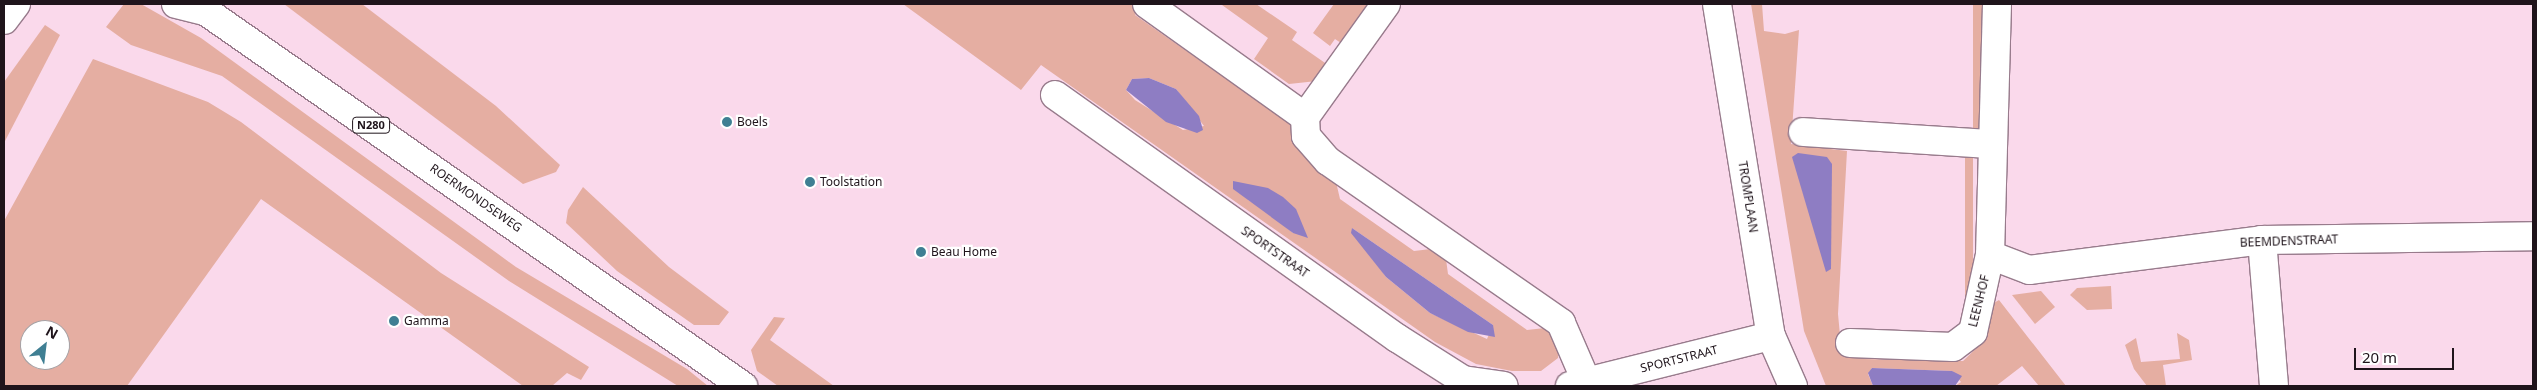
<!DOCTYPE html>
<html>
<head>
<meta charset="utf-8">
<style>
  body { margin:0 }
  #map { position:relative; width:2537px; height:390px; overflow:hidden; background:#fad9eb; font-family:"Noto Sans",sans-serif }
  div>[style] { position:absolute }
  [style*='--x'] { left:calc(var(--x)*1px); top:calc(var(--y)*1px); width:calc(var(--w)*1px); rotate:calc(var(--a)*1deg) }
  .green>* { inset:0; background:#e5aea2; transform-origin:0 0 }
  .water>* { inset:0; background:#8e7dc3 }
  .roads { filter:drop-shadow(1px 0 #987b8c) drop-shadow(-1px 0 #987b8c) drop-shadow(0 1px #987b8c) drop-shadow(0 -1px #987b8c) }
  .minor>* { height:28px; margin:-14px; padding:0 14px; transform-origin:14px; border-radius:14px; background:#fff }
  .primary>* { height:28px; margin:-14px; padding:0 14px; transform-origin:14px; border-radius:14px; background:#fff }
  .dots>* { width:14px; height:14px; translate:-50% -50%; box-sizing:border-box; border:2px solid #fff; border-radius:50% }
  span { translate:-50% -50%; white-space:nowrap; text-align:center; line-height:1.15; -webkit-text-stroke:4.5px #fff; paint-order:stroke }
  .shield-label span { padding:1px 4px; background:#fff; border:1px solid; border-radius:4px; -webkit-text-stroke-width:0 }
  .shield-label { font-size:11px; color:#1f141b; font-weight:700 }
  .poi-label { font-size:12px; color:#1f141b }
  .left { translate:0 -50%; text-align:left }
  .street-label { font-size:12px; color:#1f141b }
  .frame { position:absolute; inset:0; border:5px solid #1f141b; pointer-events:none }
  .north { position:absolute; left:20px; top:320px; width:50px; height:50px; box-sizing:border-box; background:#fff; border:1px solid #a5a1a4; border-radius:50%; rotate:29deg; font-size:14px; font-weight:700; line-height:20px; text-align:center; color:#1f141b }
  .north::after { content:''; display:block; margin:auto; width:18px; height:22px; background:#3f7f93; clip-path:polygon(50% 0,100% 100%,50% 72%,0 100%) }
  .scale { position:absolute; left:2354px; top:348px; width:100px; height:22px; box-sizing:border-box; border:2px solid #1f141b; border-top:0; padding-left:6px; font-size:15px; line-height:18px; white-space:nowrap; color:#1f141b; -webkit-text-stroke:4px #fff; paint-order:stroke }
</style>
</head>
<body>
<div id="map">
  <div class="green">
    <i style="clip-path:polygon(124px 4px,141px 4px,201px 38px,516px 267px,687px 369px,708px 386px,678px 386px,509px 281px,222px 76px,131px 45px,106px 27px)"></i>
    <i style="clip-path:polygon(284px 4px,362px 4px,496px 106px,560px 165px,556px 172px,523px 184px)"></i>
    <i style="clip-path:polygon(evenodd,903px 4px,1143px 4px,1135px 15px,1294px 126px,1311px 162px,1336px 182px,1340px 199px,1414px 251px,1431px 249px,1446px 259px,1448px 274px,1527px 330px,1545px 328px,1559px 347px,1558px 358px,1541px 371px,1512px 371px,1476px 364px,1435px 342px,1041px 65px,1021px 90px,903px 4px,1149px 78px,1176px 89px,1204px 126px,1183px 130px,1135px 100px,1126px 90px,1132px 79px,1149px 78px,903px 4px,1248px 200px,1296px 209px,1293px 233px,1265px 209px,1248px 200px,903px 4px,1352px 228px,1493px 325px,1487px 339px,1430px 313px,1386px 277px,1352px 228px)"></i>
    <i style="clip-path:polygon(1256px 4px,1297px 32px,1292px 40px,1328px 65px,1317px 81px,1289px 84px,1254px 59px,1268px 38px,1222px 5px)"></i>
    <i style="clip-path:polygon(1334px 4px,1374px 4px,1344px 45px,1335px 39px,1330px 46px,1313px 33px)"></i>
    <i style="clip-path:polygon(1751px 4px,1762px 4px,1764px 31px,1785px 34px,1799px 30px,1791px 144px,1847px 151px,1838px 314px,1841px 346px,1863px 348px,1864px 359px,1963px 361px,1987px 338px,1992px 304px,1999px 300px,2066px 386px,2039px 386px,2022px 366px,1996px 386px,1955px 386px,1961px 382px,1952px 371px,1872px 368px,1868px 374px,1873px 386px,1826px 386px,1804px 331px)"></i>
    <i style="left:1973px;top:4px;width:11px;height:126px"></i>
    <i style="clip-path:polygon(45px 25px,60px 35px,4px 143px,4px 82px)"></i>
    <i style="clip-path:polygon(evenodd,93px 59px,208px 102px,241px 122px,441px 273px,589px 367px,581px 380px,567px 373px,552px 386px,523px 386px,261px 199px,127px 386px,4px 386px,4px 221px,93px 59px,30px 330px,60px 330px,60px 360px,30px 360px,30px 330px)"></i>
    <i style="left:1965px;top:157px;width:8px;height:168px"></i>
    <i style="clip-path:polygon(583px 187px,669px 267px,729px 312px,719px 325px,694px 325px,617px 271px,566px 223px,568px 210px)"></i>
    <i style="clip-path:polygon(2111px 286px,2112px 309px,2087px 310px,2070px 295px,2077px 288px)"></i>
    <i style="clip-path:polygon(2041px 291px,2055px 307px,2035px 324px,2012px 295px)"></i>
    <i style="clip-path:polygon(774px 317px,785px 318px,770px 340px,834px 386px,778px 386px,757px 371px,751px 350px)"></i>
    <i style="clip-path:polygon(2177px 333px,2189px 340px,2192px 360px,2163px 365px,2166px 386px,2147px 386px,2134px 369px,2125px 345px,2136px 338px,2141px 362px,2180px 359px)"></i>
  </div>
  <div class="water">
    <i style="clip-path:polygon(1149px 78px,1176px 89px,1199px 116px,1203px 130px,1197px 133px,1166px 122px,1126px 90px,1132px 79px)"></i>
    <i style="clip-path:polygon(1798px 153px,1827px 157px,1832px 164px,1831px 269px,1826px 272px,1792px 157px)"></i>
    <i style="clip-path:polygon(1233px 181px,1268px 188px,1283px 197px,1296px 209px,1308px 238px,1293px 233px,1233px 189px)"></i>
    <i style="clip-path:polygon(1352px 228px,1493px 325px,1495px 337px,1468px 332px,1430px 313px,1386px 277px,1351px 233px)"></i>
    <i style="clip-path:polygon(1872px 368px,1952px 371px,1962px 376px,1955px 386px,1873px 386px,1868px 373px)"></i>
  </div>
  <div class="roads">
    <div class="minor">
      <i style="--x:1147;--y:4;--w:194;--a:35.6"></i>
      <i style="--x:1305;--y:117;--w:139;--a:-54.4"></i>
      <i style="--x:1717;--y:4;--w:336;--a:80.8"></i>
      <i style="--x:1771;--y:336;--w:55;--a:66.3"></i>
      <i style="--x:1055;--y:95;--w:420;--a:35.4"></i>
      <i style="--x:1397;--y:338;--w:78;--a:32.5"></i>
      <i style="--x:1463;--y:380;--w:41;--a:8.3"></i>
      <i style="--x:1305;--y:117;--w:19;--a:87"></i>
      <i style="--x:1306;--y:136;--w:33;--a:49"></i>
      <i style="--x:1328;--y:161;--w:284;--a:34.8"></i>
      <i style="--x:1561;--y:323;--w:65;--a:66.6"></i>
      <i style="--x:1803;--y:132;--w:188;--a:3.7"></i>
      <i style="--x:2262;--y:240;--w:146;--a:85.3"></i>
      <i style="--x:1990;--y:255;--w:42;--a:21"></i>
      <i style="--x:2029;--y:270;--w:235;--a:-7.3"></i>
      <i style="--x:2262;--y:240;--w:271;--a:-0.8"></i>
      <i style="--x:1850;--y:343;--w:103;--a:2.2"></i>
      <i style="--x:1953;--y:347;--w:25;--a:-37"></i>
      <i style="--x:1973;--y:332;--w:79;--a:-77.6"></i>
      <i style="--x:1990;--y:255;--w:251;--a:-88.4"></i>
      <i style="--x:1570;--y:386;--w:207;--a:-14"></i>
    </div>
    <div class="primary">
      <i style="--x:176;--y:4;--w:32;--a:14"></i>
      <i style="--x:207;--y:12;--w:654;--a:34.91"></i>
      <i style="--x:4;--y:20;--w:20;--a:-53"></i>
    </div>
  </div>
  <div class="dots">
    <i style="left:727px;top:122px;background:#3f7f93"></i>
    <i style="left:810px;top:182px;background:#3f7f93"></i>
    <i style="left:921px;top:252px;background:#3f7f93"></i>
    <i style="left:394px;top:321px;background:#3f7f93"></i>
  </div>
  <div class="shield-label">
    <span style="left:371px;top:125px">N280</span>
  </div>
  <div class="poi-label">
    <span class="left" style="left:737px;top:122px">Boels</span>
    <span class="left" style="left:820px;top:182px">Toolstation</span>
    <span class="left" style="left:931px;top:252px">Beau Home</span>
    <span class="left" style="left:404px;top:321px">Gamma</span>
  </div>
  <div class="street-label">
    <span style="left:1748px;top:197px;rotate:81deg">TROMPLAAN</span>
    <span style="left:476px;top:198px;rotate:35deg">ROERMONDSEWEG</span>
    <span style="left:2289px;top:241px;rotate:-2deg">BEEMDENSTRAAT</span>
    <span style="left:1275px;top:252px;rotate:35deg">SPORTSTRAAT</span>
    <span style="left:1979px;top:301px;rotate:-76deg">LEENHOF</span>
    <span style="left:1679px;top:359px;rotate:-14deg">SPORTSTRAAT</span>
  </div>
  <div class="frame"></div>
  <div class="north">N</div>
  <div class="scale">20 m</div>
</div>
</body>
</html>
